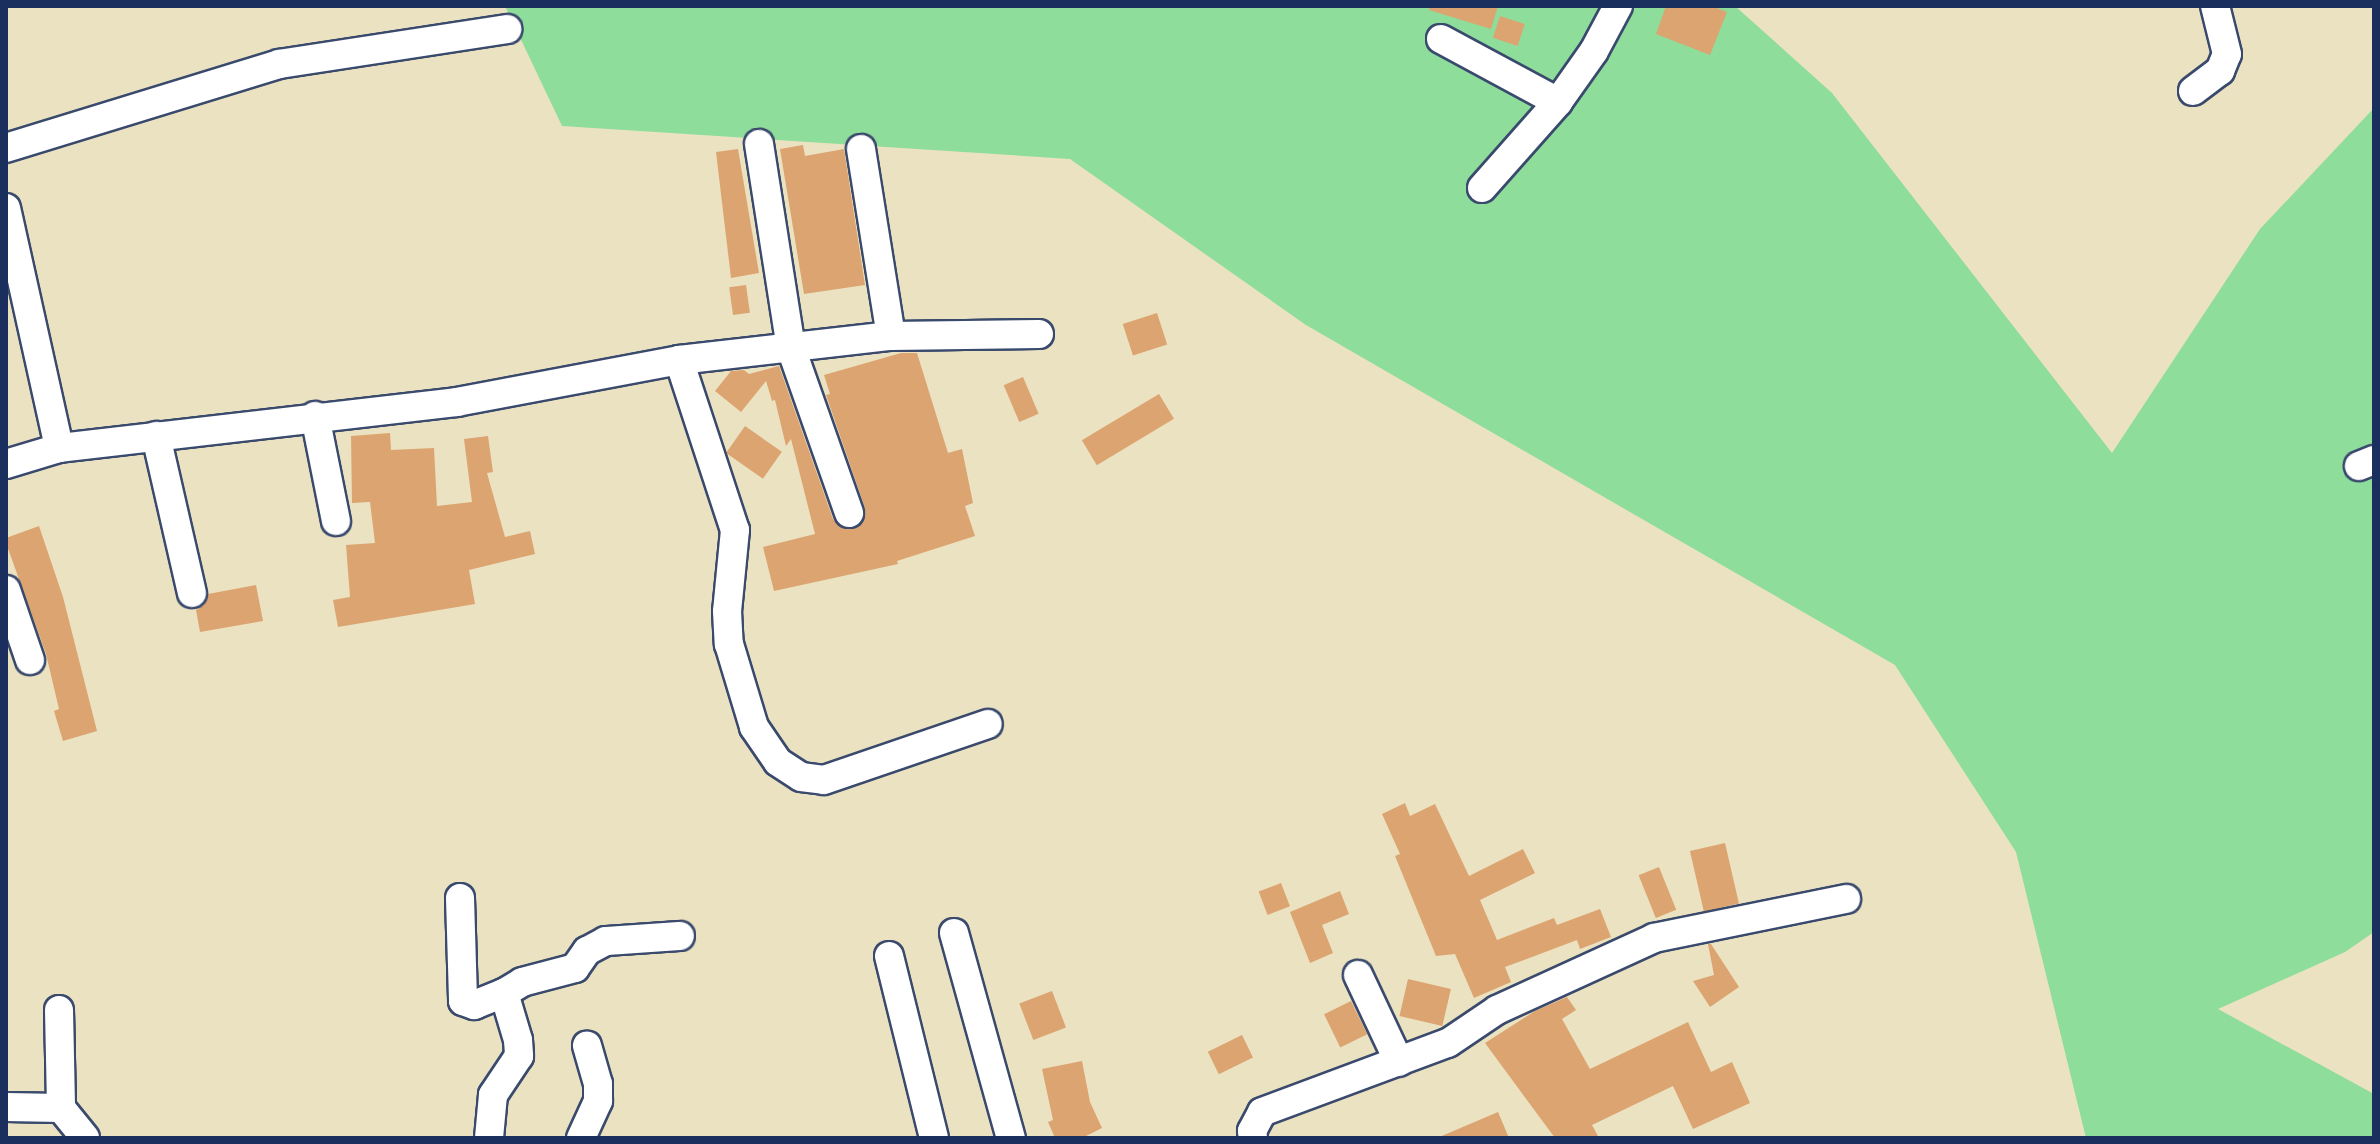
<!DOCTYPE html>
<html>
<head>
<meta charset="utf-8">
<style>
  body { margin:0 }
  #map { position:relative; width:2380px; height:1144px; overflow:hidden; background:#ebe2c1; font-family:"Gentium Book Plus",serif }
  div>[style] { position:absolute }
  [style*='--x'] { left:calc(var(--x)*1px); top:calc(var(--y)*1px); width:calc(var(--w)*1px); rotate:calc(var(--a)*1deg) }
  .green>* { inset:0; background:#8edd9b }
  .building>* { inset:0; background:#dca470; transform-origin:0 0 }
  .roads { filter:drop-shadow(2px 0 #3a4a6d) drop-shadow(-2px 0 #3a4a6d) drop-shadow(0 2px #3a4a6d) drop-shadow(0 -2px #3a4a6d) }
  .minor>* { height:28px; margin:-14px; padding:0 14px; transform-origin:14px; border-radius:14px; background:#fff }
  span { translate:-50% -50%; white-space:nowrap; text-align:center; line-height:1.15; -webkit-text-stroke:6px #fff; paint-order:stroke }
  .frame { position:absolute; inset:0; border:8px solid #1b2f5e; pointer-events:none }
</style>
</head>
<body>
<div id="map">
  <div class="green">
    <i style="clip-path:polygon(505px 6px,1735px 6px,1832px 93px,2112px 453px,2260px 229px,2374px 108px,2374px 932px,2345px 952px,2218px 1009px,2374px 1094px,2374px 1138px,2086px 1138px,2016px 852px,1895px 665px,1306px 325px,1070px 159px,562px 126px)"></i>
  </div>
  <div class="building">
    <i style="clip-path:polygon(1430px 6px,1498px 6px,1491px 29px,1429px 10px)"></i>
    <i style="clip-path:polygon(1666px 6px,1712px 6px,1727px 12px,1710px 55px,1656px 34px)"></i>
    <i style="left:1500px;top:16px;width:26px;height:23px;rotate:18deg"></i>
    <i style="clip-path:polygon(803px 145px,805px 156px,844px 149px,865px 285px,804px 294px,780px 149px)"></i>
    <i style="clip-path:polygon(738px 149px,759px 273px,731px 278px,716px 152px)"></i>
    <i style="left:746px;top:285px;width:28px;height:17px;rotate:82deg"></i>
    <i style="left:1157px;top:313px;width:33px;height:36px;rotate:72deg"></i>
    <i style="clip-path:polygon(901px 353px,917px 353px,948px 453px,962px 449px,973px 503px,965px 506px,975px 536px,897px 561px,898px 564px,774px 591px,763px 547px,815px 534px,791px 439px,786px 446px,775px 400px,772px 401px,766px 381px,741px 412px,715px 391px,731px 371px,744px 370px,749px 374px,779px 366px,833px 519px,839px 526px,854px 529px,862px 523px,865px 508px,826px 395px,830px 394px,824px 375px)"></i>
    <i style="left:1023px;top:377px;width:40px;height:21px;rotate:67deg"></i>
    <i style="left:1159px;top:394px;width:29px;height:90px;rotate:59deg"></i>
    <i style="left:745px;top:426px;width:45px;height:33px;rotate:35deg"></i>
    <i style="clip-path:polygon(390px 433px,391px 450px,434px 448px,437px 506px,472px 502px,464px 439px,488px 436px,493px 472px,487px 473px,505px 537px,530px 531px,535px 554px,469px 570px,475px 604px,338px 627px,333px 600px,350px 597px,346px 545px,375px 543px,370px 502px,352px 503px,351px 436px)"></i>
    <i style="clip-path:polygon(39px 526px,63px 597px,97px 731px,63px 741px,54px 711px,59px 709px,46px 654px,6px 543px,6px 538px)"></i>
    <i style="clip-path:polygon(256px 585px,263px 621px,200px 632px,196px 610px,204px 605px,208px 594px)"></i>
    <i style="clip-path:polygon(1405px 803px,1410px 816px,1435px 804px,1469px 876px,1523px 849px,1535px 873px,1480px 900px,1497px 940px,1554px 918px,1557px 925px,1600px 909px,1611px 937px,1580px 949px,1577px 940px,1505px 967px,1511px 982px,1474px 998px,1455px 954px,1436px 956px,1395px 856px,1400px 854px,1382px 814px)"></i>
    <i style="left:1725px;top:843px;width:62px;height:36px;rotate:77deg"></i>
    <i style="left:1659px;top:867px;width:46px;height:22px;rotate:68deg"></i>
    <i style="left:1281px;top:883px;width:25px;height:24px;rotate:69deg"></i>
    <i style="clip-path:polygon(1340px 891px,1349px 914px,1322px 925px,1333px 953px,1310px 963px,1290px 912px)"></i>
    <i style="clip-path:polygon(1708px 944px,1711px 944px,1739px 987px,1710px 1007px,1693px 981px,1714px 975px)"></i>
    <i style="left:1408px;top:979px;width:44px;height:38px;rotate:13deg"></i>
    <i style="left:1052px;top:991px;width:39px;height:35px;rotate:69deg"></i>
    <i style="clip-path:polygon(1567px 997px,1576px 1010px,1562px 1019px,1590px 1069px,1688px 1022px,1711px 1072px,1732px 1062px,1750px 1103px,1693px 1129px,1673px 1086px,1592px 1125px,1599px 1138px,1555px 1138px,1485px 1043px,1535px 1011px)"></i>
    <i style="left:1351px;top:1001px;width:37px;height:30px;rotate:64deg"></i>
    <i style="left:1242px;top:1035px;width:25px;height:38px;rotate:64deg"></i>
    <i style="clip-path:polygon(1082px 1061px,1090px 1102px,1102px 1128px,1082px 1138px,1055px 1138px,1048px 1122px,1053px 1120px,1042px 1069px)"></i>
    <i style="clip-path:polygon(1498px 1112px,1509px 1138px,1437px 1138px)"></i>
  </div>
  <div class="roads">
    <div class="minor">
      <i style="--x:1441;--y:39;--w:133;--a:28.3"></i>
      <i style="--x:2193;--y:91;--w:34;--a:-37"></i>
      <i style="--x:2220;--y:71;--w:18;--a:-68"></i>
      <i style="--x:2227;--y:54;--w:49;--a:-104"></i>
      <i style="--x:759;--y:144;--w:206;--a:81.1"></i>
      <i style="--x:791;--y:348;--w:175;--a:70.6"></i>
      <i style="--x:6;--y:148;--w:286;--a:-17.1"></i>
      <i style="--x:279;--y:64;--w:231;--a:-8.7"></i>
      <i style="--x:861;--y:149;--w:189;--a:80.9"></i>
      <i style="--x:1482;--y:188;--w:115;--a:-48.5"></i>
      <i style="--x:1558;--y:102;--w:62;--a:-54.8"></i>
      <i style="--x:1594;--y:51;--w:51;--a:-61.9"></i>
      <i style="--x:6;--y:208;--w:246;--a:77.5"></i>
      <i style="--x:679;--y:360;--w:179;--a:71.8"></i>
      <i style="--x:735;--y:530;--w:81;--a:95.6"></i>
      <i style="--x:727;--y:611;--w:33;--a:87"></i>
      <i style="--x:729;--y:644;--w:87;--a:73.2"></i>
      <i style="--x:754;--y:727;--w:42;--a:55.6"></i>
      <i style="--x:778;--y:762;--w:27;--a:33"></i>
      <i style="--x:801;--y:777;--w:23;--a:7"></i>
      <i style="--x:824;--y:780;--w:173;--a:-18.9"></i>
      <i style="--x:315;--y:416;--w:107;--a:78.7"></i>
      <i style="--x:156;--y:436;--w:161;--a:77.1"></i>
      <i style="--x:6;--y:464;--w:55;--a:-16.8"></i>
      <i style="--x:59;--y:448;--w:401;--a:-6.6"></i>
      <i style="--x:457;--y:402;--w:226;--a:-10.7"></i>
      <i style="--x:679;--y:360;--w:213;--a:-6.5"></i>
      <i style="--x:891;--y:336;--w:148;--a:-0.8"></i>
      <i style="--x:2359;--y:466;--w:16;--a:-22"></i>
      <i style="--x:6;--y:590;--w:74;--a:71.1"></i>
      <i style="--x:460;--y:898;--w:103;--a:88.3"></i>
      <i style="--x:463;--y:1001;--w:12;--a:20"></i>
      <i style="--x:474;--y:1005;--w:32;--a:-22"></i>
      <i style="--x:504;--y:993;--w:49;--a:73.4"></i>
      <i style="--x:518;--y:1040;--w:16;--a:86"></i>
      <i style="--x:519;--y:1056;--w:47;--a:123.7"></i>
      <i style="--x:493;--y:1095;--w:43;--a:95.3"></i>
      <i style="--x:954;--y:933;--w:213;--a:74.5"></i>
      <i style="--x:889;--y:956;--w:187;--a:76.1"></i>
      <i style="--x:1358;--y:975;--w:96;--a:64.8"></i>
      <i style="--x:504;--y:993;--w:21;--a:-31"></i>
      <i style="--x:522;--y:982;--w:55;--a:-14.8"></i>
      <i style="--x:575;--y:968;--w:21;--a:-55"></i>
      <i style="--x:587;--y:951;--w:21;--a:-28"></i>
      <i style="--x:606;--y:941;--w:74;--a:-3.9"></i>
      <i style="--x:59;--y:1010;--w:98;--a:88.8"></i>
      <i style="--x:61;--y:1108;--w:38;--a:51"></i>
      <i style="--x:6;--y:1107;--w:55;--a:1"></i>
      <i style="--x:581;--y:1138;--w:41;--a:-65.3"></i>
      <i style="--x:598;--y:1101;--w:17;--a:-90"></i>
      <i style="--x:598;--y:1084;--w:40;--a:-106"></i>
      <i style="--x:1253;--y:1138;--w:7;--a:-98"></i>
      <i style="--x:1252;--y:1131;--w:21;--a:-62"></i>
      <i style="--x:1262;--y:1112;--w:198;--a:-20.4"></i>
      <i style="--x:1448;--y:1043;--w:59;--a:-34"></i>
      <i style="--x:1497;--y:1010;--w:173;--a:-24.6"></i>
      <i style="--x:1654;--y:938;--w:196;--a:-11.5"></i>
    </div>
  </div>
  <div class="frame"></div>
</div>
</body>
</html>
